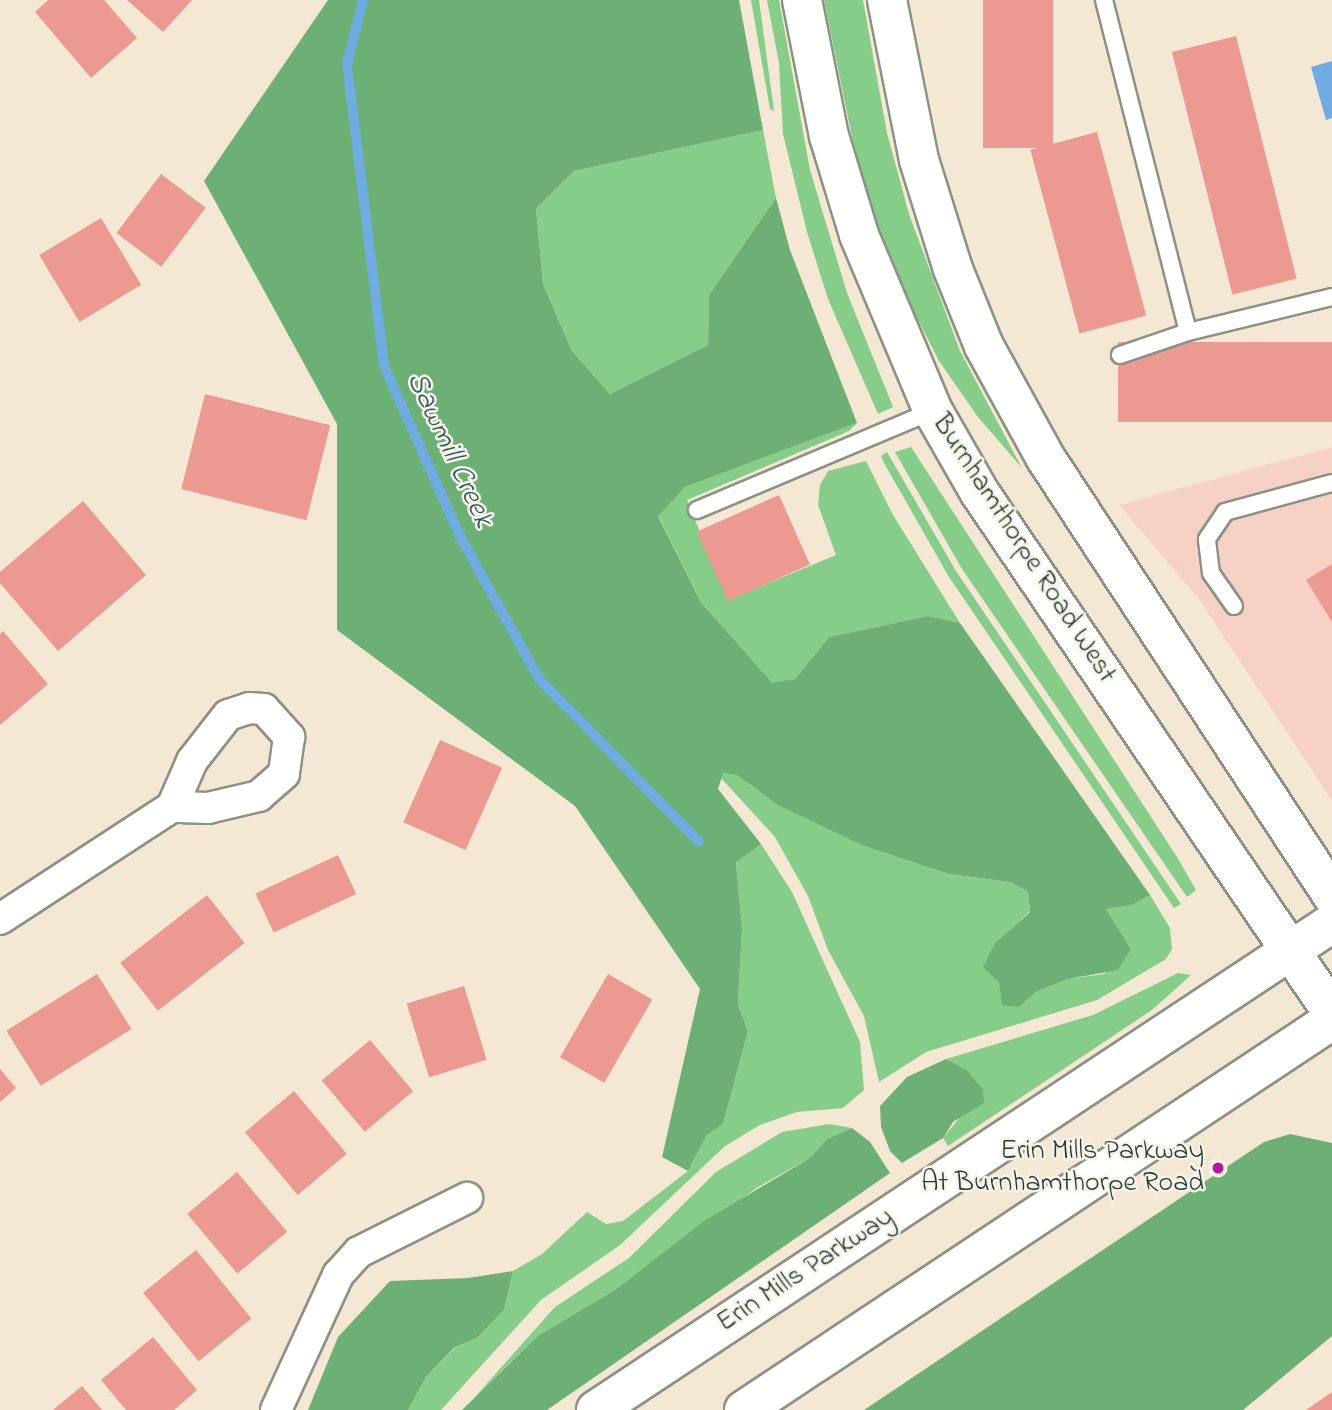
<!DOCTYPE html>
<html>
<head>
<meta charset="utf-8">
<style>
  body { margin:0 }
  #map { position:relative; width:1332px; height:1410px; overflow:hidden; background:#f4e7d3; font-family:"Indie Flower",sans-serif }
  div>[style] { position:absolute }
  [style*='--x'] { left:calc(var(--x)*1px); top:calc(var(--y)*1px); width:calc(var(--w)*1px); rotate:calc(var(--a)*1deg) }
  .built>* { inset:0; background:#f7d1c6 }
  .green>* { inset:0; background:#86cd89 }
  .forest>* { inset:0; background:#6cb075 }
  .water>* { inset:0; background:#70ace1 }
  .stream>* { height:10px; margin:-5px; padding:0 5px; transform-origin:5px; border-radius:5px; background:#70ace1 }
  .building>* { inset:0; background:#eb9991; transform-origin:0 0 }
  .roads { filter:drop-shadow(2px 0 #8a9284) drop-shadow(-2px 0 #8a9284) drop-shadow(0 2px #8a9284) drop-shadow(0 -2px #8a9284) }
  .service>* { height:16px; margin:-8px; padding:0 8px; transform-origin:8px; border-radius:8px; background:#fff }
  .minor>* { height:30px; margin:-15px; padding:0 15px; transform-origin:15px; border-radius:15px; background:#fff }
  .secondary>* { height:38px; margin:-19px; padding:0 19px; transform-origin:19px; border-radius:19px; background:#fff }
  .primary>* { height:38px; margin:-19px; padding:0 19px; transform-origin:19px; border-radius:19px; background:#fff }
  .dots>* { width:19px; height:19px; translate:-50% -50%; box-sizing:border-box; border:4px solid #f7f3e8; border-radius:50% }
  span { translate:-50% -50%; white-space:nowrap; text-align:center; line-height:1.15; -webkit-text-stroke:5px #f7f3e8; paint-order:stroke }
  .street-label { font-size:28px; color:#1f3d34 }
  .poi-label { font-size:28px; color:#1f3d34 }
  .right { translate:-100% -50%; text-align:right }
  .water-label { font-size:30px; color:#33595f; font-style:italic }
</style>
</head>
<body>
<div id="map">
  <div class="built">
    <i style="clip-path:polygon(1332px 447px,1332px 801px,1199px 599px,1119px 505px)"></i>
  </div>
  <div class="green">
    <i style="clip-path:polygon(751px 0,759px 0,774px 111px,770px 109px)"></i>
    <i style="clip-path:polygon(767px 0,779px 0,810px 170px,847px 293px,893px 407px,878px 414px,828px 299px,807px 232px,783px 134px,779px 63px)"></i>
    <i style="clip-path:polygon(824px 0,863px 0,887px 133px,909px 214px,960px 351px,1022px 468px,978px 417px,939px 361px,913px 310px,878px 225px,853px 142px)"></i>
    <i style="clip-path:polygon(763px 130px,776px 198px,709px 295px,708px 345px,610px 394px,572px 351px,543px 284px,536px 209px,574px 171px)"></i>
    <i style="clip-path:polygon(857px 423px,849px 431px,687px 500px,728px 600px,836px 555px,818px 505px,820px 485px,828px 471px,866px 461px,893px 515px,960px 623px,928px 616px,829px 637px,795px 679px,772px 684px,700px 601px,658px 515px,685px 487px)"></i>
    <i style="clip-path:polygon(911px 447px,1177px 857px,1196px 890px,1187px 897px,962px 569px,895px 452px)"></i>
    <i style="clip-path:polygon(887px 452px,956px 571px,1181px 904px,1174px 908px,949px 577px,884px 463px,881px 456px)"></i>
    <i style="clip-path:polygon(722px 773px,737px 775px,776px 804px,949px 874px,1010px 882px,1028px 892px,1030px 911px,996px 943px,999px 982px,1019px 1007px,1036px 992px,1068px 979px,1104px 974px,1131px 949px,1106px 909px,1132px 905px,1150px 895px,1170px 928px,1172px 949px,1166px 959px,1097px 1000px,926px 1052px,879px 1082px,864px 1016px,828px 950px,808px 896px,775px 837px,721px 778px)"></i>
    <i style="clip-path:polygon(761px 844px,792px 892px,860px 1042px,864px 1090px,843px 1108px,797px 1112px,760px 1125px,725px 1146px,620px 1245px,541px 1300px,441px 1410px,408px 1410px,426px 1377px,455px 1348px,477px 1338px,504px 1310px,513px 1271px,542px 1254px,587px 1212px,606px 1224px,623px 1221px,688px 1171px,707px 1135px,723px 1124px,748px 1031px,738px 1004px,742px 928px,736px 861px)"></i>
    <i style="clip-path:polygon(1178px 973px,1191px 975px,1152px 1010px,948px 1146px,943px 1138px,983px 1089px,967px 1070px,946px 1059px,1093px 1015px)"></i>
    <i style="clip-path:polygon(829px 1124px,852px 1128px,827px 1139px,810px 1158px,758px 1187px,618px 1288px,539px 1335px,474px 1398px,555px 1307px,629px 1258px,716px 1172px,782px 1132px)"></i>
  </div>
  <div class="forest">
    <i style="clip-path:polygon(328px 0,739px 0,763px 130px,574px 171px,536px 209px,543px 284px,572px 351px,610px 394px,708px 345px,709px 295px,776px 198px,790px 250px,857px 423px,685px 487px,658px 516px,700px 601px,772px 683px,795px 679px,829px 637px,928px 616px,960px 623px,1150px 895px,1132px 905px,1106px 909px,1131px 949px,1118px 970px,1068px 979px,1036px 992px,1019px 1007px,1002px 1005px,999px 982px,983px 967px,995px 943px,1030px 912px,1028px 892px,1010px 882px,949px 874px,862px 845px,776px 804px,737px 775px,723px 773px,718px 789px,761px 844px,736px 862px,742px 928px,738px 1004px,748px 1031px,723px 1124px,707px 1135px,688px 1171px,662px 1157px,700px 989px,575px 806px,337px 630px,337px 424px,204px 181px)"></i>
    <i style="clip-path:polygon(946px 1059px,967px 1070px,983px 1089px,984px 1103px,953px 1122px,943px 1138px,902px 1163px,890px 1151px,881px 1127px,880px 1106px,907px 1077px)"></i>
    <i style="clip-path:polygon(852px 1128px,870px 1142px,890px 1173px,547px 1410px,462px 1410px,539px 1335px,618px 1288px,704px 1221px,810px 1158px,827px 1139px)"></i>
    <i style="clip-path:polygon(1290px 1134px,1332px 1143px,1332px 1336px,1243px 1410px,864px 1410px,1264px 1142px)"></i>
    <i style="clip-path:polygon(513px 1271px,504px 1310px,477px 1338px,454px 1348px,426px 1377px,408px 1410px,308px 1410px,338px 1337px,390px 1281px,468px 1278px)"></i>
  </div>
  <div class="water">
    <i style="clip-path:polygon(1332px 61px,1332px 118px,1326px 120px,1311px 67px)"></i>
  </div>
  <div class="stream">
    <i style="--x:363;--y:0;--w:66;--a:104"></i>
    <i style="--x:347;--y:64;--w:304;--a:83"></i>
    <i style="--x:384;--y:366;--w:191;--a:65.9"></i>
    <i style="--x:462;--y:540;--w:160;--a:60.9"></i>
    <i style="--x:540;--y:680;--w:226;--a:45.5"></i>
  </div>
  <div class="building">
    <i style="clip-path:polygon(48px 0,104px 0,137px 38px,91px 78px,35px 12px)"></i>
    <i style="clip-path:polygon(127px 0,192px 0,163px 32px)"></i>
    <i style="left:983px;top:0;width:70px;height:148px"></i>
    <i style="left:1236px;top:36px;width:250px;height:66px;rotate:76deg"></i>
    <i style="left:1097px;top:132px;width:190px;height:69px;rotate:75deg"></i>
    <i style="left:161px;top:174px;width:56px;height:74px;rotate:37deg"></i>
    <i style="left:101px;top:218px;width:78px;height:72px;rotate:59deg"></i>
    <i style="left:1332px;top:342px;width:80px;height:214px;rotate:90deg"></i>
    <i style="left:205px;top:394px;width:129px;height:98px;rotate:14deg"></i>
    <i style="left:779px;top:495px;width:76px;height:90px;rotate:66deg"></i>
    <i style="clip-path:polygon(83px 501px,146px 575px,58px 651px,0 583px,0 572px)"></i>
    <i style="clip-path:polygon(1332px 564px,1332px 622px,1306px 580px)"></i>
    <i style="clip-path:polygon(3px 631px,48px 684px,0 725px,0 634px)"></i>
    <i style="left:440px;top:740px;width:68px;height:90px;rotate:24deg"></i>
    <i style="left:338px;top:855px;width:43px;height:91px;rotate:65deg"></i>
    <i style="left:207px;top:895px;width:61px;height:110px;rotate:52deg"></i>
    <i style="left:97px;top:974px;width:65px;height:107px;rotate:58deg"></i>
    <i style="left:608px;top:974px;width:51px;height:96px;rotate:30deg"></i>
    <i style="left:464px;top:986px;width:77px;height:60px;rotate:73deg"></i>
    <i style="left:370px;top:1040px;width:67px;height:63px;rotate:50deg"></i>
    <i style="clip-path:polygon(0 1069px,16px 1088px,0 1102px)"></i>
    <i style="left:294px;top:1091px;width:82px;height:64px;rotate:50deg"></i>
    <i style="left:237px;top:1172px;width:78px;height:65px;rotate:50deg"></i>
    <i style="left:196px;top:1250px;width:88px;height:68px;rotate:51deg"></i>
    <i style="clip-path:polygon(153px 1337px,197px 1390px,174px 1410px,126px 1410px,101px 1380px)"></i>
    <i style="clip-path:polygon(82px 1386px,102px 1410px,53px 1410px)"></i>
    <i style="clip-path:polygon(1332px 1392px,1332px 1410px,1306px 1410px)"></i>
  </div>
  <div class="roads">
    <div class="service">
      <i style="--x:1104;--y:0;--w:342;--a:75.8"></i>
      <i style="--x:1188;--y:332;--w:148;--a:-13.7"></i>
      <i style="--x:1120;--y:355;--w:72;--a:-18.7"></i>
      <i style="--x:697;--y:510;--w:256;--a:-22.8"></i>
      <i style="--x:1234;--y:606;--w:40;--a:-124.9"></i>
      <i style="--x:1211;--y:573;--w:34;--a:-97"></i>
      <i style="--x:1207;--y:539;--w:32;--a:-56"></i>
      <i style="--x:1225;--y:512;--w:111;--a:-15.2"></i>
    </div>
    <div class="minor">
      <i style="--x:0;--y:919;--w:205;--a:-33.1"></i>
      <i style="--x:172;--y:807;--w:50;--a:-66.5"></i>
      <i style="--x:192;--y:761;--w:58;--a:-52"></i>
      <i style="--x:228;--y:715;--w:22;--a:-18"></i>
      <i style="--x:249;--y:708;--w:15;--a:4"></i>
      <i style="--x:264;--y:709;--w:38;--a:48"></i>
      <i style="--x:289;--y:737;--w:37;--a:98"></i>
      <i style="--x:284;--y:774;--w:33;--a:139"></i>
      <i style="--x:259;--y:796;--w:52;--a:166.8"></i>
      <i style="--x:208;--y:808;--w:36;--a:-178"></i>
      <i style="--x:276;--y:1410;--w:149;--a:-65.3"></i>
      <i style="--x:338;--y:1275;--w:31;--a:-48"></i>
      <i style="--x:359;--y:1252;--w:121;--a:-26.6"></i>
    </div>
    <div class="secondary">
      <i style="--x:802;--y:0;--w:139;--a:78.8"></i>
      <i style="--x:829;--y:136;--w:103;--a:73.1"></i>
      <i style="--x:859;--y:235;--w:191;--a:67.2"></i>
      <i style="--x:933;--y:411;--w:95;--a:60.2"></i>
      <i style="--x:980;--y:493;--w:627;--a:55.85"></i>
      <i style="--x:887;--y:0;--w:163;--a:78.7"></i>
      <i style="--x:919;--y:160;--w:114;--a:72.7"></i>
      <i style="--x:953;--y:269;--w:83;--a:68.1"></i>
      <i style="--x:984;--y:346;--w:127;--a:61.2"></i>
      <i style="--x:1045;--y:457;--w:524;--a:56.77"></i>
    </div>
    <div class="primary">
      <i style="--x:596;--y:1410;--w:883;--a:-33.49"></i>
      <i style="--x:744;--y:1410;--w:706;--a:-33.55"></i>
    </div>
  </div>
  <div class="dots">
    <i style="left:1218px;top:1168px;background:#b5179e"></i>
  </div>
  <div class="street-label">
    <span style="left:1023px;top:549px;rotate:57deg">Burnhamthorpe Road West</span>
    <span style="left:806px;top:1271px;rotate:-33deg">Erin Mills Parkway</span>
  </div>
  <div class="poi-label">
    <span class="right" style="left:1204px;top:1168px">Erin Mills Parkway<br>At Burnhamthorpe Road</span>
  </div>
  <div class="water-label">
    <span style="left:449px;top:450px;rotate:65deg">Sawmill Creek</span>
  </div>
</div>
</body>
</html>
